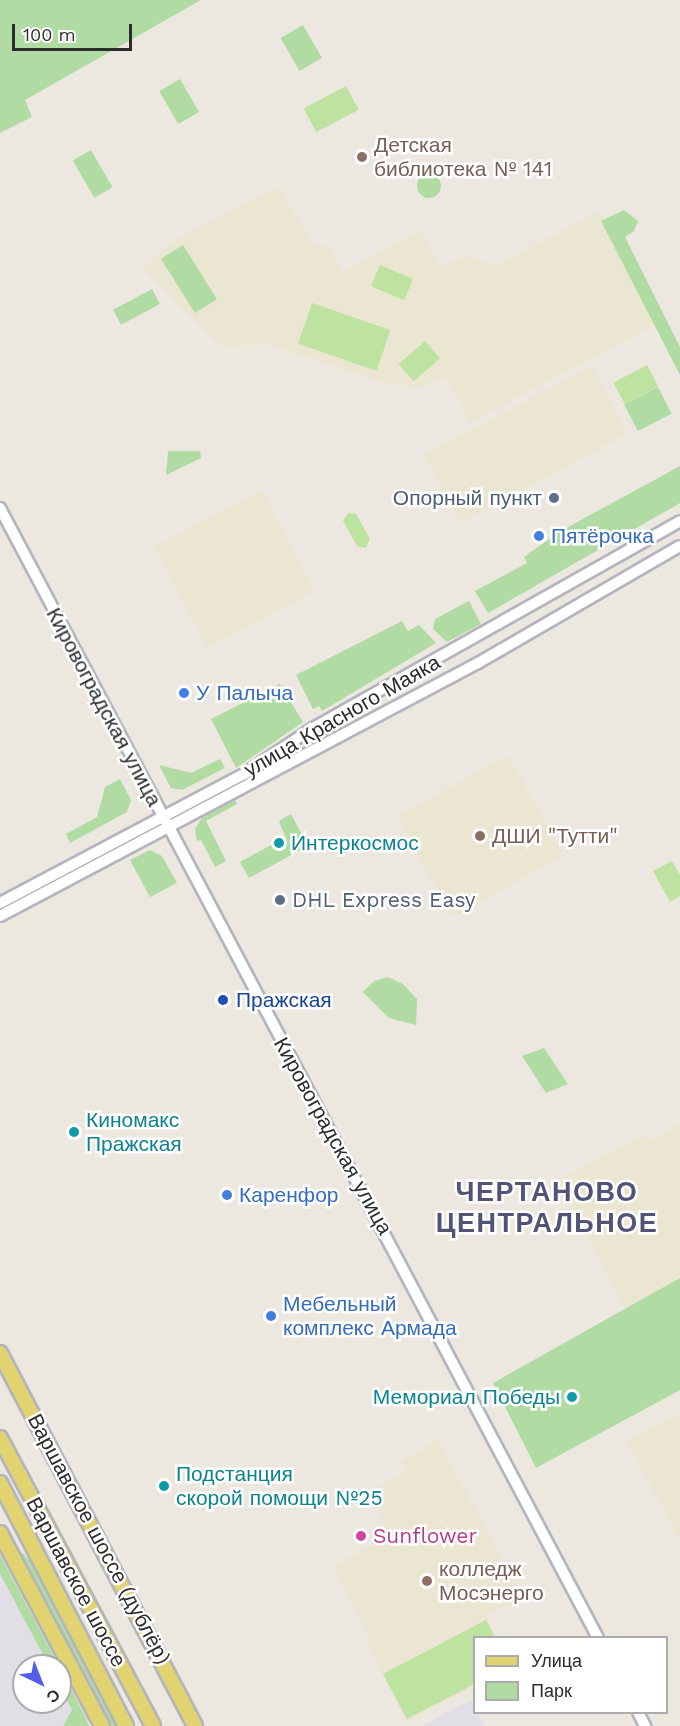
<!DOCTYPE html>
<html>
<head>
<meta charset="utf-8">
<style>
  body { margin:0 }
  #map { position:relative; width:680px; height:1726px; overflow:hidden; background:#ece8e0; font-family:"Work Sans",sans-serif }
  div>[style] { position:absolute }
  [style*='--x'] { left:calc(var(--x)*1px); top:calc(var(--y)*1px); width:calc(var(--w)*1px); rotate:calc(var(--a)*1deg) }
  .industrial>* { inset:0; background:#e1dfe5 }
  .education>* { inset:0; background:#ebe6d1; transform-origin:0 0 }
  .green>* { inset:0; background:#b0dca3; transform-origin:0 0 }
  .round { border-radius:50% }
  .pitch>* { inset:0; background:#bee2a0; transform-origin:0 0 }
  .roads { filter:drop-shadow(2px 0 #b3b4be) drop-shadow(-2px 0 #b3b4be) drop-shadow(0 2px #b3b4be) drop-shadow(0 -2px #b3b4be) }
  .minor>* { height:10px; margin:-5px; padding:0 5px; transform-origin:5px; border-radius:5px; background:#fff }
  .major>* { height:14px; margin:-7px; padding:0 7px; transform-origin:7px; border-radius:7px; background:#e1d36f }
  .dots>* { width:16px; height:16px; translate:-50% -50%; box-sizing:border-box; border:3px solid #fff; border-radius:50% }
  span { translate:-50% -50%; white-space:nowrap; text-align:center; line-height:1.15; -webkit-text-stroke:5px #fff; paint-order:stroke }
  .education-label { font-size:21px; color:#785e54 }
  .left { translate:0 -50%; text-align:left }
  .service-label { font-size:21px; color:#4e5e75 }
  .right { translate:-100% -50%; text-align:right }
  .shop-label { font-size:21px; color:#366cbe }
  .street-label { font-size:21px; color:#2c2c2c }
  .culture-label { font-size:21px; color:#0d838f }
  .transit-label { font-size:21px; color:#164399 }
  .hotel-label { font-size:21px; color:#b23c85 }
  .district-label { font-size:27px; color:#515377; font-weight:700; letter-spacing:1.5px }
  .legend { position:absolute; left:473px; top:1636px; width:195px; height:78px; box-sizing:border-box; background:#fff; border:2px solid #ababab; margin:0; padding:8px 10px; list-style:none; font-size:18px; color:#2c2c2c }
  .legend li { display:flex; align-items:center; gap:12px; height:30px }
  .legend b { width:30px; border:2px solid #ababab }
  .north { position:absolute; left:12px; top:1654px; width:60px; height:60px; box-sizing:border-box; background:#fff; border:2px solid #ababab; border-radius:50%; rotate:137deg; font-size:16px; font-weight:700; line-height:24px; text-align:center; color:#2c2c2c }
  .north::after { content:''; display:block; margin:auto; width:21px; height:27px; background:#535de5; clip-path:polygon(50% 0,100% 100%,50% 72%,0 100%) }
  .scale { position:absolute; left:12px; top:24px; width:120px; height:27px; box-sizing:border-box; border:3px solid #2c2c2c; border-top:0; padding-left:8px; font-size:18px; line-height:21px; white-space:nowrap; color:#2c2c2c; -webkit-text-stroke:4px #fff; paint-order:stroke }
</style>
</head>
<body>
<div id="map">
  <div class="industrial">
    <i style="clip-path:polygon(0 1574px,49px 1666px,24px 1666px,24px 1702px,60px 1702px,60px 1688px,72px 1711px,63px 1726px,0 1726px)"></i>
    <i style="clip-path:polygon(471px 1700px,485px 1726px,422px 1726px)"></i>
  </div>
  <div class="education">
    <i style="clip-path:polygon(274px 188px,284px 194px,312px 244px,329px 247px,343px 272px,420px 231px,439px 268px,464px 256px,497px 265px,599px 211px,658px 323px,471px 422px,447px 378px,416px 388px,396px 381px,394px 386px,272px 345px,220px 346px,143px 269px,170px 243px)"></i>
    <i style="left:591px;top:366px;width:77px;height:189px;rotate:62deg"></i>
    <i style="left:261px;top:490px;width:114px;height:121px;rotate:62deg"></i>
    <i style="left:508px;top:755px;width:115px;height:127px;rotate:61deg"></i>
    <i style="clip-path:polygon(680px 1124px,680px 1284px,628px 1312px,557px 1181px,644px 1135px,648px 1141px)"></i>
    <i style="clip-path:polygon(680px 1413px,680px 1541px,627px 1441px)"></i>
    <i style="clip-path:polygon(438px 1439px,522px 1598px,486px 1616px,497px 1637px,474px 1638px,474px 1686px,406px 1722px,364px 1638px,369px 1634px,333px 1566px,374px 1544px,386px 1523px,370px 1491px,407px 1471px,402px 1461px)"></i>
  </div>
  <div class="green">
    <i style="clip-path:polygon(0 0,201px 0,25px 100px,32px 117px,0 133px)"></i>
    <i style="left:303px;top:25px;width:38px;height:26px;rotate:60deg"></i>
    <i style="left:180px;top:79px;width:38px;height:24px;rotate:60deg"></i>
    <i style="left:91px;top:150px;width:43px;height:21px;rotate:60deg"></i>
    <i class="round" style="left:417px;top:174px;width:24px;height:24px"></i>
    <i style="clip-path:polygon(624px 210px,638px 221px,634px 231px,625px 237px,680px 347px,680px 375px,601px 221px)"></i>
    <i style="left:183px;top:245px;width:64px;height:26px;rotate:58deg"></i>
    <i style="left:152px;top:289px;width:17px;height:44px;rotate:62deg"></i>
    <i style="left:658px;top:387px;width:30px;height:38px;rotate:63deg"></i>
    <i style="clip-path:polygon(168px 451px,200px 451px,201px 458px,166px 475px)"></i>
    <i style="clip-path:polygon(680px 466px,680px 503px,488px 613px,475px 591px,527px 563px,524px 557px,559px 532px)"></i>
    <i style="clip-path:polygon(469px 601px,481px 624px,447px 642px,433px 629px,435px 619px)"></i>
    <i style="clip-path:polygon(402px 621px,408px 631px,419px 625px,436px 643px,322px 711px,319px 706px,313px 709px,296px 675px)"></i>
    <i style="clip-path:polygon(280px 684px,303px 722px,236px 768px,211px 719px)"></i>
    <i style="clip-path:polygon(220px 759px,225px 768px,182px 790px,171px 788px,159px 765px,191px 773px)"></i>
    <i style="clip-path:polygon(120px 779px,131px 800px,127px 812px,70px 843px,66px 834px,97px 817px,105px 787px)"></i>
    <i style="clip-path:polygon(235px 800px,237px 804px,206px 821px,226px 861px,215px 867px,201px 840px,197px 841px,195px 829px,202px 818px)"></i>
    <i style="clip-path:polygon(291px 814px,308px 846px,249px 878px,240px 862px,273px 844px,276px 849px,283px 846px,286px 839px,279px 821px)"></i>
    <i style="clip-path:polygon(150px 850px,162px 856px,177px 883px,150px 897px,130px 860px)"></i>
    <i style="clip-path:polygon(388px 977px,403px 984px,417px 999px,416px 1025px,389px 1018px,363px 992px,374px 981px)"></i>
    <i style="clip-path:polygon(544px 1048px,568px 1084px,546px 1093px,522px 1056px)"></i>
    <i style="clip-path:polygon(680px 1278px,680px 1390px,536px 1468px,493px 1383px)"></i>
    <i style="clip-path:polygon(23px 1553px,32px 1564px,117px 1726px,111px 1726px,19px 1555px)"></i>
    <i style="clip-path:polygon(0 1555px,59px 1666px,49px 1666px,0 1574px)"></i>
    <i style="clip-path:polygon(60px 1668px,86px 1718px,89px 1726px,63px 1726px,72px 1710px,60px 1688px)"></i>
  </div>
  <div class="pitch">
    <i style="left:346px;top:86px;width:27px;height:48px;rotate:62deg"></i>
    <i style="left:380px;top:265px;width:36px;height:23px;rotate:23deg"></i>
    <i style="left:312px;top:303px;width:83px;height:43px;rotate:19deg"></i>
    <i style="left:425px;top:341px;width:23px;height:35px;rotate:49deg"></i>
    <i style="left:647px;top:365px;width:24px;height:38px;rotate:62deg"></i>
    <i style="clip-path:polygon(348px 513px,356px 514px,370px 539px,366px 548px,357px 546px,343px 521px)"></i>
    <i style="clip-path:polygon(672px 861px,680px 875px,680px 896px,670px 902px,653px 871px)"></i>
    <i style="clip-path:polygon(486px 1620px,495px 1637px,474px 1638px,474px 1684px,407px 1719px,383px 1674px)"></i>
  </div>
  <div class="roads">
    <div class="minor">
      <i style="--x:0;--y:508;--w:1278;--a:62.11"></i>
      <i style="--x:0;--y:903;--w:276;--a:-27.9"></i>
      <i style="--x:244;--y:774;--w:83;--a:-33.7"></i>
      <i style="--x:313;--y:728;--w:421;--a:-29.4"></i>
      <i style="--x:0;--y:916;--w:541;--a:-27.89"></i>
      <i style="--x:478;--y:663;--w:233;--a:-30.1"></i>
      <i style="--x:638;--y:1712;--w:16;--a:63"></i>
    </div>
    <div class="major">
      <i style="--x:0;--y:1353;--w:421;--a:62.4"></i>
      <i style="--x:0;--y:1438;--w:326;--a:62"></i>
      <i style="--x:0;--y:1483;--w:274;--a:62.6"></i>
      <i style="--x:0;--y:1533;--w:218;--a:62.1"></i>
    </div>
  </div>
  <div class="dots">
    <i style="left:362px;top:157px;background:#8d6e63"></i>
    <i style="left:554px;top:498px;background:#5c6f8a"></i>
    <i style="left:539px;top:536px;background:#3f7fe0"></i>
    <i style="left:184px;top:693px;background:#3f7fe0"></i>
    <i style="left:480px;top:836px;background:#8d6e63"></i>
    <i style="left:279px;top:843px;background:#0f9aa8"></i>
    <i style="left:280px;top:900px;background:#5c6f8a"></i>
    <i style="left:223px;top:1000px;background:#1a4fb4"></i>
    <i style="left:74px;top:1132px;background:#0f9aa8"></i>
    <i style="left:227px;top:1195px;background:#3f7fe0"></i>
    <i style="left:271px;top:1316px;background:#3f7fe0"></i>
    <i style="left:572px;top:1397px;background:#0f9aa8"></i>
    <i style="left:164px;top:1486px;background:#0f9aa8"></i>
    <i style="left:361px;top:1536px;background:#d1479c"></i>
    <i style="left:427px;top:1581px;background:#8d6e63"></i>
  </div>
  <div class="education-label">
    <span class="left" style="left:374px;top:157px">Детская<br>библиотека № 141</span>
    <span class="left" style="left:492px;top:836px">ДШИ "Тутти"</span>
    <span class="left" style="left:439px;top:1581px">колледж<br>Мосэнерго</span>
  </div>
  <div class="service-label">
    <span class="right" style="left:542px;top:498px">Опорный пункт</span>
    <span class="left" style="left:292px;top:900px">DHL Express Easy</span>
  </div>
  <div class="shop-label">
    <span class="left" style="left:551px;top:536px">Пятёрочка</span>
    <span class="left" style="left:196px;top:693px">У Палыча</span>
    <span class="left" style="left:239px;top:1195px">Каренфор</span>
    <span class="left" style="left:283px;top:1316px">Мебельный<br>комплекс Армада</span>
  </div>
  <div class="street-label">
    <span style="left:104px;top:707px;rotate:62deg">Кировоградская улица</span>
    <span style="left:342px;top:716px;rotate:-30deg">улица Красного Маяка</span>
    <span style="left:333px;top:1136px;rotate:61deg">Кировоградская улица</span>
    <span style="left:99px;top:1539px;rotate:62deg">Варшавское шоссе (дублёр)</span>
    <span style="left:76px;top:1582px;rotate:62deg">Варшавское шоссе</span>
  </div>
  <div class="culture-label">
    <span class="left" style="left:291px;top:843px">Интеркосмос</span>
    <span class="left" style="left:86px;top:1132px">Киномакс<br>Пражская</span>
    <span class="right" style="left:560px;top:1397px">Мемориал Победы</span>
    <span class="left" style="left:176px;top:1486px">Подстанция<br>скорой помощи №25</span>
  </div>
  <div class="transit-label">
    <span class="left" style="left:236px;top:1000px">Пражская</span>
  </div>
  <div class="hotel-label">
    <span class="left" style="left:373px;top:1536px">Sunflower</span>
  </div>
  <div class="district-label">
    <span style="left:547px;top:1208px">ЧЕРТАНОВО<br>ЦЕНТРАЛЬНОЕ</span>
  </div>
  <ul class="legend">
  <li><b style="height:8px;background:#e1d36f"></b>Улица</li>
  <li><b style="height:16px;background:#b0dca3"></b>Парк</li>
  </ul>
  <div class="north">С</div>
  <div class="scale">100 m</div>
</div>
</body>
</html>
